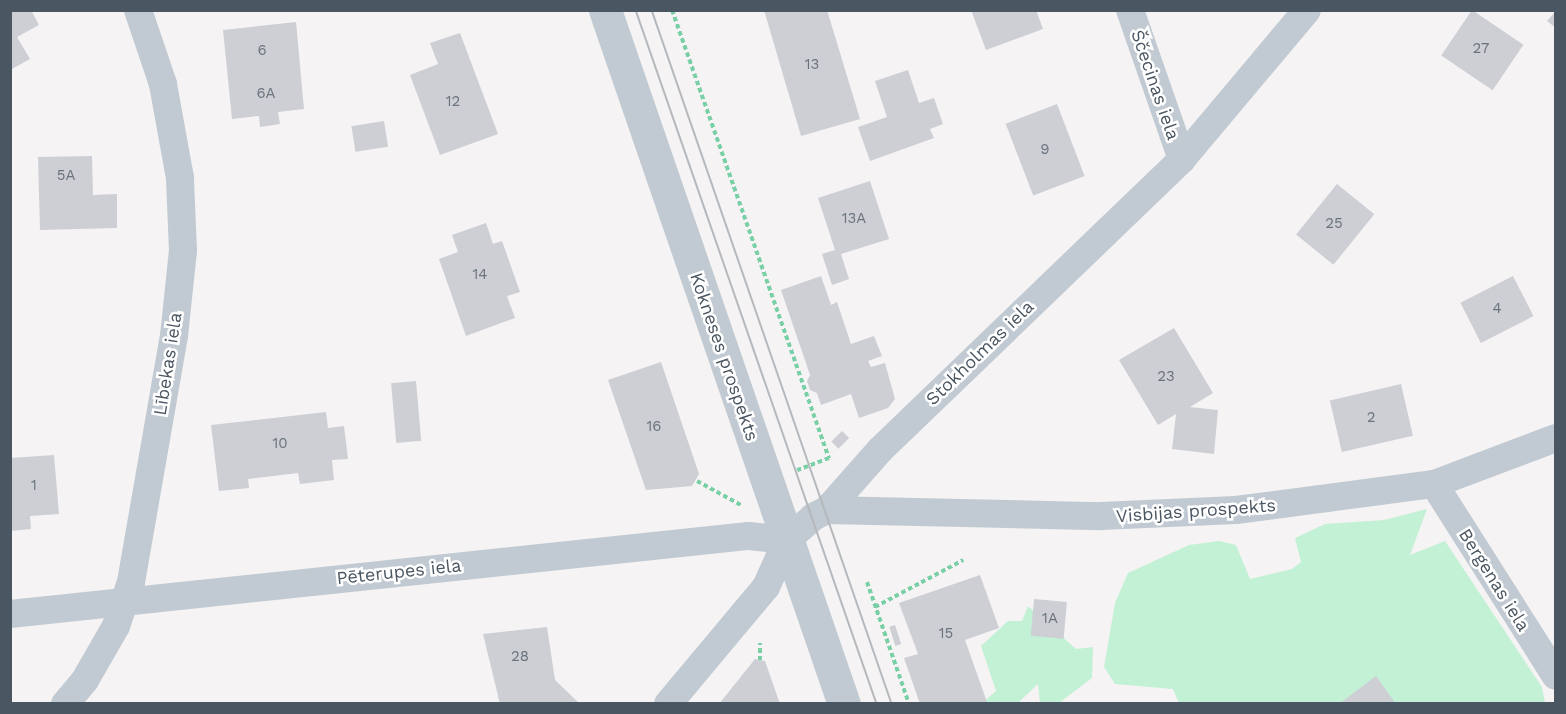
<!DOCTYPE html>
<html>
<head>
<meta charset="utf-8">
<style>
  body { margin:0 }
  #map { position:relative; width:1566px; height:714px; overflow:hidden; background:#f5f3f3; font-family:"Work Sans",sans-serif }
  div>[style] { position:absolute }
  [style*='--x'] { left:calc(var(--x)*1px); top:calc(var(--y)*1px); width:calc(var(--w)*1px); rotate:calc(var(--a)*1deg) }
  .green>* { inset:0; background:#c3f1d5 }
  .building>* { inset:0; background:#cdcfd5; transform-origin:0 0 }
  .path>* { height:4px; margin-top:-2px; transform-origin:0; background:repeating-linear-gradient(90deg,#7ad0a6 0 4.5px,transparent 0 7.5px) }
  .minor>* { height:28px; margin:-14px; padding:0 14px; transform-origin:14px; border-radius:14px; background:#c1cad2 }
  .tertiary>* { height:33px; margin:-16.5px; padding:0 16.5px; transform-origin:16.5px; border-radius:16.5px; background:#c1cad2 }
  .tram>* { height:1.5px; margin:-0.75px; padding:0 0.75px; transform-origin:0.75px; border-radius:0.75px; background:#b5b8bd }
  span { translate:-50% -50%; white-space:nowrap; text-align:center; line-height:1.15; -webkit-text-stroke:5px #fff; paint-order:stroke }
  .number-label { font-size:15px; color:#6b747e }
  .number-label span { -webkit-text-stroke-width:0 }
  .street-label { font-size:18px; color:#4a5661 }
  .frame { position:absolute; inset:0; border:12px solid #4a5661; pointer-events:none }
</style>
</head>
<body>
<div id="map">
  <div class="green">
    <i style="clip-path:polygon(1427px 509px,1410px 555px,1445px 541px,1542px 687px,1545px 703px,1179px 703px,1173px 689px,1115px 684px,1104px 667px,1115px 603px,1128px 573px,1189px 545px,1219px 541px,1236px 545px,1250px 579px,1292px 569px,1301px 562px,1295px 538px,1325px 524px,1384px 520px)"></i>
    <i style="clip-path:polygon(1028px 606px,1076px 649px,1093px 647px,1092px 678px,1059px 703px,1040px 703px,1038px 684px,1018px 703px,981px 704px,996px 691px,981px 646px,1008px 621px,1022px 621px)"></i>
  </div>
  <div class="building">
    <i style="clip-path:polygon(10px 10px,31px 10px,39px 25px,17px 37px,30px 59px,10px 70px)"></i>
    <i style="clip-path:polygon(764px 10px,827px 10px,860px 119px,801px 136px)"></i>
    <i style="clip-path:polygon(971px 10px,1036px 10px,1043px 29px,986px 50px)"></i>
    <i style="left:1472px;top:10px;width:62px;height:55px;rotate:34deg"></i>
    <i style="clip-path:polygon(1556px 11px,1556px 28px,1547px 21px)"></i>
    <i style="clip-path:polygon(296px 22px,304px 109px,278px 112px,280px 124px,260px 127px,259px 116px,232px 119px,223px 30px)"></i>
    <i style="clip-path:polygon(460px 33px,498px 134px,440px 155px,410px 75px,438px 64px,430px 43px)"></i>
    <i style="clip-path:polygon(908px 70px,919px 103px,934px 98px,943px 124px,930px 129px,934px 138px,870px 161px,858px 127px,887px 117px,875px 81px)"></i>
    <i style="left:1057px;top:104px;width:77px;height:55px;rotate:69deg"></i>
    <i style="left:384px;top:121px;width:26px;height:33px;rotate:81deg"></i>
    <i style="clip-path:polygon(92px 156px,93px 195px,117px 194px,117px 228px,40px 230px,38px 157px)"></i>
    <i style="clip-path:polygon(870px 181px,889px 239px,841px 254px,849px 279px,832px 285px,822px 254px,835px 250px,818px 198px)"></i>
    <i style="left:1337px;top:184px;width:48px;height:65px;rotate:39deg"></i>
    <i style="clip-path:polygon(486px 223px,493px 244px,502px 241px,520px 292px,507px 296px,515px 318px,466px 336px,439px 259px,458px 252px,452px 235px)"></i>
    <i style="clip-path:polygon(821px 276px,831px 305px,837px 302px,851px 344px,874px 336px,882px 356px,868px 361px,871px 367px,885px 363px,895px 399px,888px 408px,859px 418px,851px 394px,821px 405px,817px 393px,810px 390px,807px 381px,810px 375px,781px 290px)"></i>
    <i style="left:1513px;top:276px;width:45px;height:59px;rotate:63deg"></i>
    <i style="clip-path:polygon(1174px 328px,1213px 393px,1190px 407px,1218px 410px,1214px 454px,1172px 449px,1176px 414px,1158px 425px,1119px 360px)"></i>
    <i style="clip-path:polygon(661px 362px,699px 474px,692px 486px,646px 490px,608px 380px)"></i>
    <i style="left:416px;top:381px;width:60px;height:25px;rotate:85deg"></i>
    <i style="left:1401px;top:384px;width:53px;height:73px;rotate:77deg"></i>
    <i style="clip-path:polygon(326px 412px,328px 428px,344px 426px,348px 459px,332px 460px,334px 480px,300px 484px,298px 473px,248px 479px,249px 488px,219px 491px,211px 425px)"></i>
    <i style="left:842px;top:431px;width:10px;height:15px;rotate:45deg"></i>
    <i style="clip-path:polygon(54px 455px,59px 514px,30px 516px,31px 529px,10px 531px,10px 458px)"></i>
    <i style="clip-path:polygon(980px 575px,999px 628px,965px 640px,987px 702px,920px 704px,904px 658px,918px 654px,899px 603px)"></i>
    <i style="left:1034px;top:599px;width:33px;height:37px;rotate:5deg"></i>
    <i style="left:895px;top:625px;width:20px;height:6px;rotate:72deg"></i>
    <i style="clip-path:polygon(547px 627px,555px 680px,580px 704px,500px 704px,483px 634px)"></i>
    <i style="clip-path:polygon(755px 659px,765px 661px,780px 704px,719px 704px)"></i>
    <i style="clip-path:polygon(1376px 676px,1396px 704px,1339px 704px)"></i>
  </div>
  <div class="path">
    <i style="--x:672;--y:10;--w:475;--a:70.7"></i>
    <i style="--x:829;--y:458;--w:34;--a:159"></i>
    <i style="--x:697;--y:481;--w:50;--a:28.6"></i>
    <i style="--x:867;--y:582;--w:129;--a:71"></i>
    <i style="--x:875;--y:607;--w:100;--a:-28.1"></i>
    <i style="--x:760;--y:660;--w:17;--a:-90"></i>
  </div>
  <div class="minor">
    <i style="--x:1130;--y:10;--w:158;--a:70.8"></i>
    <i style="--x:1434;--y:484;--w:227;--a:57.6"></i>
    <i style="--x:827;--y:510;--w:274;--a:1.3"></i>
    <i style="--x:1101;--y:516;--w:135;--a:-2.5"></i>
    <i style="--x:1236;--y:510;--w:200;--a:-7.5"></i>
    <i style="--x:1434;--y:484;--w:130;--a:-20.7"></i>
    <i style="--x:10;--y:614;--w:743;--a:-6.03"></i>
    <i style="--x:749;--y:536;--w:38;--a:6"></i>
    <i style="--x:65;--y:704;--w:31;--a:-50"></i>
    <i style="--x:85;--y:680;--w:62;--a:-60.1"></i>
    <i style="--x:116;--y:626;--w:46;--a:-71.2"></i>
    <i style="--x:131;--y:582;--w:250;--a:-80.1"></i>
    <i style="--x:174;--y:336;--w:85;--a:-84"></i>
    <i style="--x:183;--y:251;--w:73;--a:-92.4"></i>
    <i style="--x:180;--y:178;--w:96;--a:-100.3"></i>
    <i style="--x:163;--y:84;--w:78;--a:-108.7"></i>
    <i style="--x:668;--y:704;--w:153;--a:-50.1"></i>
    <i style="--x:766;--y:587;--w:51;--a:-65.9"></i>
    <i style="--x:787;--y:540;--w:35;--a:-41"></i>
    <i style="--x:813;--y:517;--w:16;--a:-27"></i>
    <i style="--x:827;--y:510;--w:80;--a:-48.5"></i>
    <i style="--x:880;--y:450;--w:419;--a:-43.9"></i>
    <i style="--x:1182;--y:159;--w:194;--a:-50"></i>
  </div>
  <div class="tertiary">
    <i style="--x:605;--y:10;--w:734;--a:71"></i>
  </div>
  <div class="tram">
    <i style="--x:636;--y:10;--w:735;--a:70.85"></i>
    <i style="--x:652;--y:10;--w:734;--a:70.92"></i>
  </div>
  <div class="number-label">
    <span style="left:1481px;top:49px">27</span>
    <span style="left:262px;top:51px">6</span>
    <span style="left:812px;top:65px">13</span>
    <span style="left:266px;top:94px">6A</span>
    <span style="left:453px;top:102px">12</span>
    <span style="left:1045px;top:150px">9</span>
    <span style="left:66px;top:176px">5A</span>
    <span style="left:854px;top:219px">13A</span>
    <span style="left:1334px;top:224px">25</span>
    <span style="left:480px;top:275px">14</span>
    <span style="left:1497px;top:309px">4</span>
    <span style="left:1166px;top:377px">23</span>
    <span style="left:1371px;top:418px">2</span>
    <span style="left:654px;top:427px">16</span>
    <span style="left:280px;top:444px">10</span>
    <span style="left:34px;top:486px">1</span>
    <span style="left:1050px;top:619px">1A</span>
    <span style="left:946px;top:634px">15</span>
    <span style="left:520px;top:657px">28</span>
  </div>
  <div class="street-label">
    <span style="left:1155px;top:85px;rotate:71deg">Ščecinas iela</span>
    <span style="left:980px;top:353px;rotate:-44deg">Stokholmas iela</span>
    <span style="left:724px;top:357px;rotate:71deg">Kokneses prospekts</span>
    <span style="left:168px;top:364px;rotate:-81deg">Lībekas iela</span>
    <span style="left:1196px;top:511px;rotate:-4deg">Visbijas prospekts</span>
    <span style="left:399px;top:572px;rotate:-6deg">Pēterupes iela</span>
    <span style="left:1494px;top:580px;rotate:58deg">Bergenas iela</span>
  </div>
  <div class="frame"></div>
</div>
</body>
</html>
